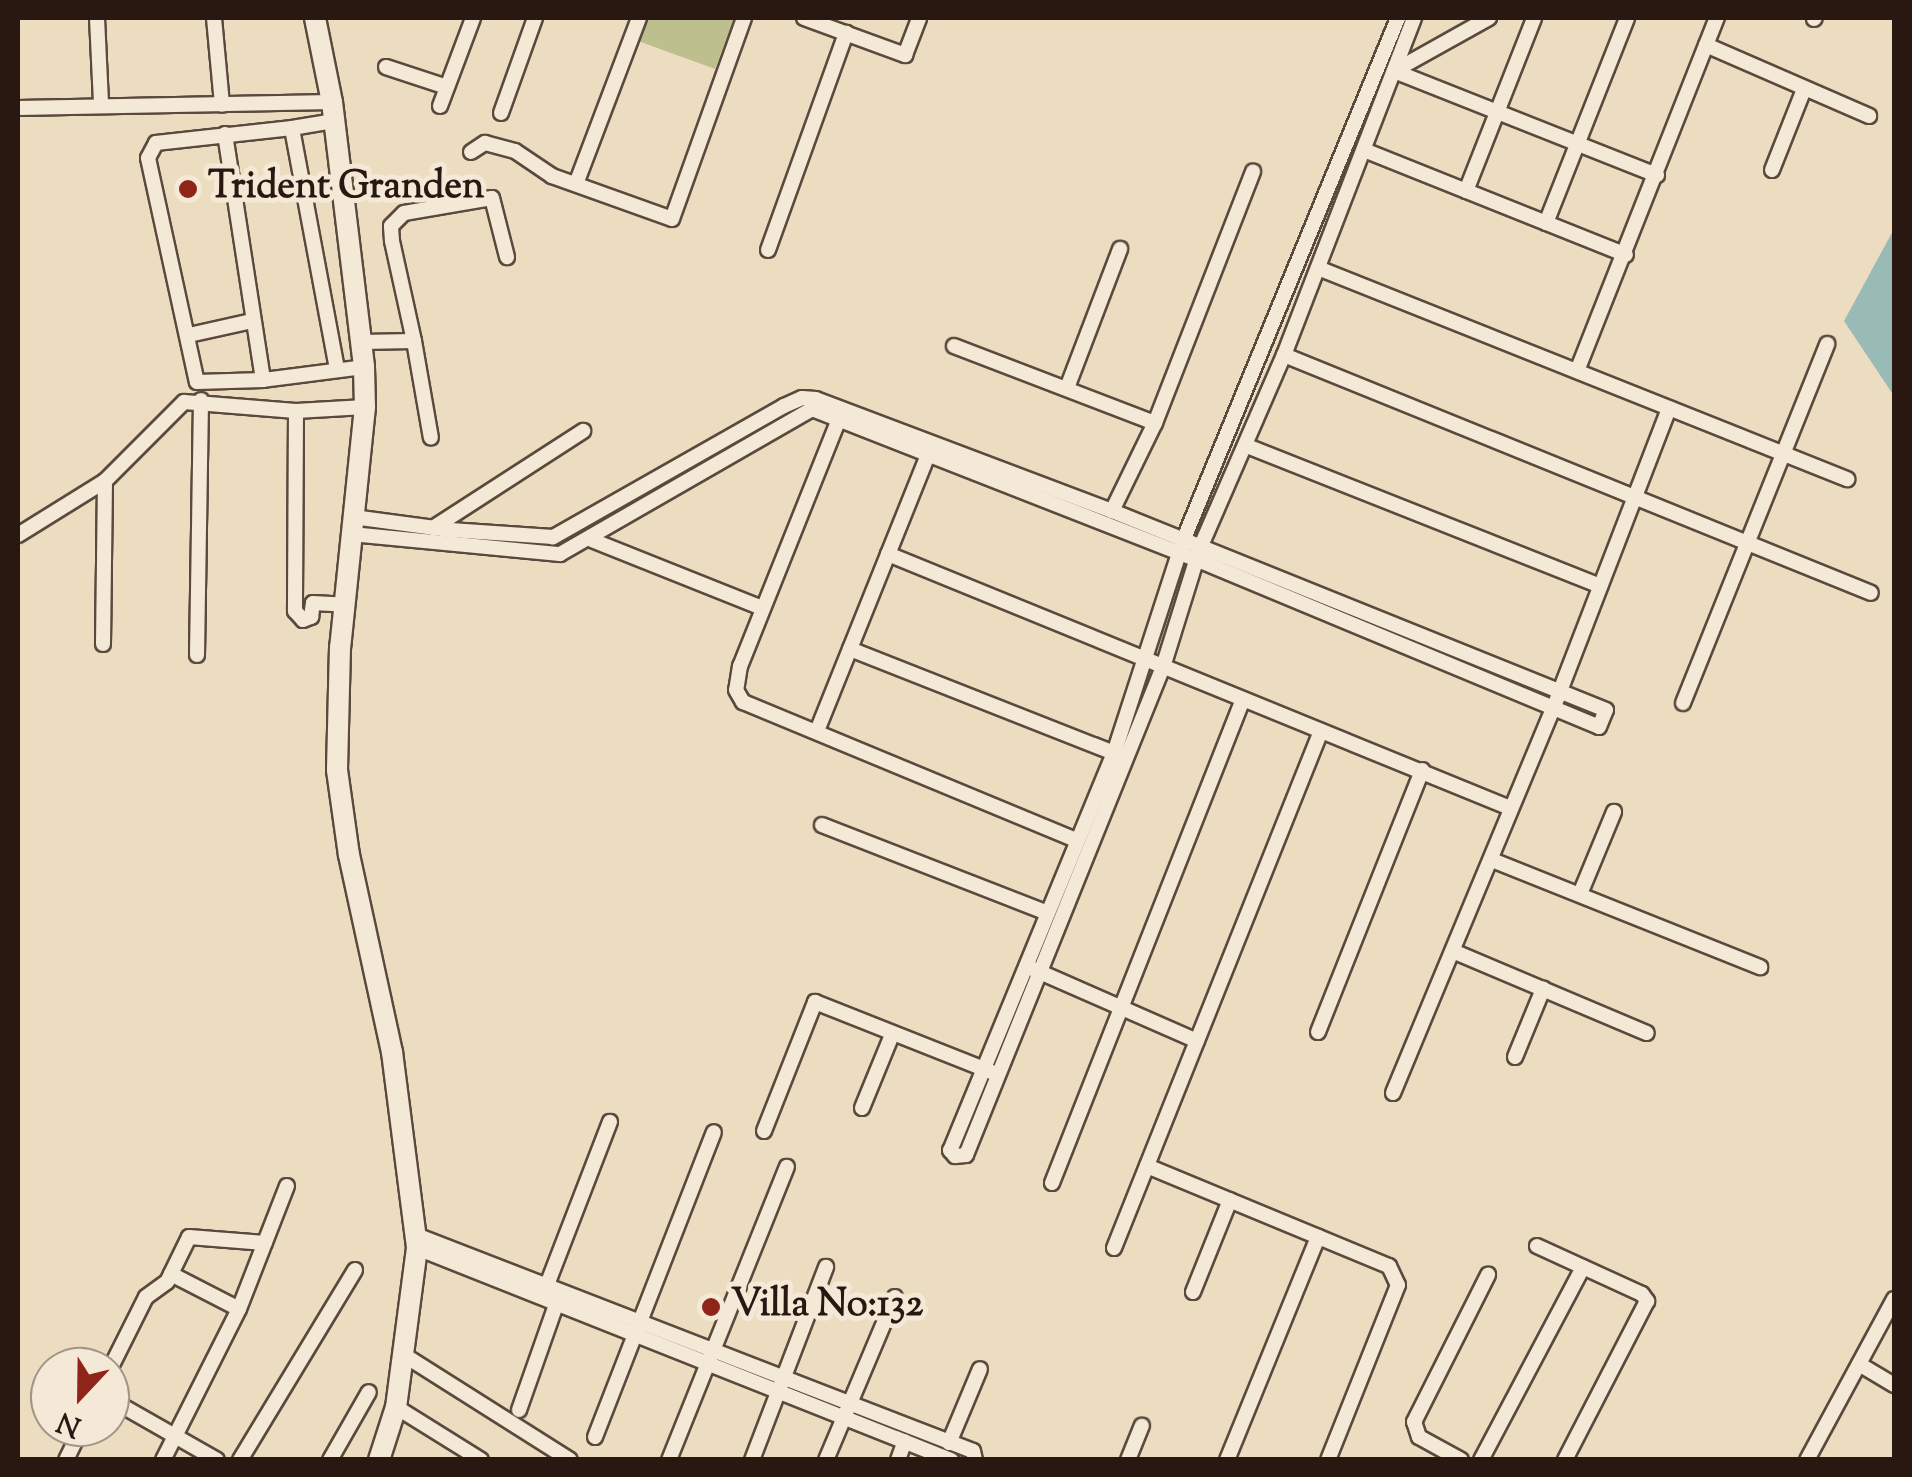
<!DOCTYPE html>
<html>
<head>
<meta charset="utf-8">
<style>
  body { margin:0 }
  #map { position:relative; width:1912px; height:1477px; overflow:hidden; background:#edddc0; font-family:"Sorts Mill Goudy",serif }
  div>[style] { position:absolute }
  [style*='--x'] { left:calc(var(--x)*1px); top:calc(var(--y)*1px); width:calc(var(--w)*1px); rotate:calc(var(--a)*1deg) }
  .green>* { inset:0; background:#bebf8e }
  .water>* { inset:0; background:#99bbb5 }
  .roads { filter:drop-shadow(2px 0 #5a493d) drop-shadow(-2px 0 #5a493d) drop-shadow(0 2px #5a493d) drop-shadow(0 -2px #5a493d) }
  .minor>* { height:14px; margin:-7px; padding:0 7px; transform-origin:7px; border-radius:7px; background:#f3e9d6 }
  .secondary>* { height:20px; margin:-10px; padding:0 10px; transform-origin:10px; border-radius:10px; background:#f3e9d6 }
  .dots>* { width:28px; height:28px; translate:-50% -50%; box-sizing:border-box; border:5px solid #f3e9d6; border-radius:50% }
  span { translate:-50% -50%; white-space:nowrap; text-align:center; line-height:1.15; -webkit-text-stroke:10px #f3e9d6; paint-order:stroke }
  .poi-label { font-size:38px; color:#291811; font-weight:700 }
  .left { translate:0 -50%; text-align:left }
  .frame { position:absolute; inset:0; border:20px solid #291811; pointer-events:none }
  .north { position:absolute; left:30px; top:1347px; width:100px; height:100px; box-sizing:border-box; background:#f3e9d6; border:2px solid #a29587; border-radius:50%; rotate:202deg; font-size:28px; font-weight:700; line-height:40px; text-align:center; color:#291811 }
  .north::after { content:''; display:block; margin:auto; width:35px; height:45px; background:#8f2418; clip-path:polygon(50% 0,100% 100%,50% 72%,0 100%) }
</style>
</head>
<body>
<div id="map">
  <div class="green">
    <i style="clip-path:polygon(647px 18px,734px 18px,715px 69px,638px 41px)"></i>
  </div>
  <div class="water">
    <i style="clip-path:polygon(1894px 229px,1894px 396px,1844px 321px)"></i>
  </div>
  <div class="roads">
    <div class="minor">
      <i style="--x:97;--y:18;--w:85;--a:87.3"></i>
      <i style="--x:214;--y:18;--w:87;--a:84.7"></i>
      <i style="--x:804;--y:18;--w:108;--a:20.1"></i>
      <i style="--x:905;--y:55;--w:40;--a:-69"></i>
      <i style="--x:1398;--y:18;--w:565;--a:112.35"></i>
      <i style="--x:1183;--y:541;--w:223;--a:108"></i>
      <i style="--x:1114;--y:753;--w:430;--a:112.4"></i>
      <i style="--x:950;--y:1150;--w:8;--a:50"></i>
      <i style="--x:955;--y:1156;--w:11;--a:-5"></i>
      <i style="--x:966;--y:1155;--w:526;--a:-68.02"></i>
      <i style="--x:1163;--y:667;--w:125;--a:-72.7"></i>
      <i style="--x:1200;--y:548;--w:210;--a:-66.5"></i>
      <i style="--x:1284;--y:355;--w:361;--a:-68.9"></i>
      <i style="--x:1814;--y:19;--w:1;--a:-45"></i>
      <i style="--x:1706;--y:45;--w:178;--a:23.5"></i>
      <i style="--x:386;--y:67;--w:64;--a:18.2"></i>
      <i style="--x:1394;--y:71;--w:283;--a:21.6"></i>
      <i style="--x:1394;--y:71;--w:109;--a:-29.2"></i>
      <i style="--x:440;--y:106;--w:94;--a:-69.4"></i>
      <i style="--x:18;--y:108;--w:314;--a:-1.1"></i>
      <i style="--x:501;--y:113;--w:101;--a:-70.3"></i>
      <i style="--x:292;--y:128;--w:43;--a:-9.5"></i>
      <i style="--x:225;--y:134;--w:249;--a:81.2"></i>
      <i style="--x:1364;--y:150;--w:282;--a:21.8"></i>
      <i style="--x:471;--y:152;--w:17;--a:-33"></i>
      <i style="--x:485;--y:143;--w:31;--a:15"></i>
      <i style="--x:515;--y:151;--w:45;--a:34"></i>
      <i style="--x:552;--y:176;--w:127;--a:19.7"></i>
      <i style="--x:672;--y:219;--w:214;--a:-70.3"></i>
      <i style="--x:1772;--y:170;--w:87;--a:-68.4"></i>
      <i style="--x:576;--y:184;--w:178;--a:-69.2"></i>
      <i style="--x:1466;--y:191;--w:186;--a:-68.5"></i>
      <i style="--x:1546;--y:223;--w:220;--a:-68.4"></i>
      <i style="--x:768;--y:250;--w:231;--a:-70.2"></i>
      <i style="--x:1318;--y:268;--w:570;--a:21.75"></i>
      <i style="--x:189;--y:335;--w:65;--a:-12.5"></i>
      <i style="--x:414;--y:341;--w:98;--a:80.1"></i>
      <i style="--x:361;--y:342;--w:53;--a:-1.1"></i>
      <i style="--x:414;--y:341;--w:102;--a:-102.4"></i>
      <i style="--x:392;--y:241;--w:15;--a:-94"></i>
      <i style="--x:391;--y:226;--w:18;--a:-45"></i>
      <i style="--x:404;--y:213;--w:89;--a:-9.7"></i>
      <i style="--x:492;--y:198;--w:61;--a:75.7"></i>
      <i style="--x:954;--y:346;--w:215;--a:21"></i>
      <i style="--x:1284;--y:355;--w:633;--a:22.07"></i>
      <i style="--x:337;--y:369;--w:245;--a:-100.6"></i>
      <i style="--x:292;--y:128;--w:137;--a:173.7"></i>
      <i style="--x:156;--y:143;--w:17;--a:118"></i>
      <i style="--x:148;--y:158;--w:229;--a:77.7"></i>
      <i style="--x:197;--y:382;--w:66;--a:-1.7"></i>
      <i style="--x:263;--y:380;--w:102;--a:-7.3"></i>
      <i style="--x:1577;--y:371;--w:380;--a:-68.4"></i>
      <i style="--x:1067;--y:388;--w:149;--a:-69.1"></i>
      <i style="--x:296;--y:411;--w:200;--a:90.3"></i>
      <i style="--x:295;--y:611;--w:12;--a:48"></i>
      <i style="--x:303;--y:620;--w:9;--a:-21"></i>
      <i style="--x:311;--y:617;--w:14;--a:-82"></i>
      <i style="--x:313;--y:603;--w:33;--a:3"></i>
      <i style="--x:839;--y:419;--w:266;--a:111.8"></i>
      <i style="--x:740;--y:666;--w:24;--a:99"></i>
      <i style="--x:736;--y:690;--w:14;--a:60"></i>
      <i style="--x:743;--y:702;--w:358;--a:22.5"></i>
      <i style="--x:1247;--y:446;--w:380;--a:21.6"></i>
      <i style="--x:1112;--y:511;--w:98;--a:-64"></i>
      <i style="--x:1155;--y:423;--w:270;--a:-68.7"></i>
      <i style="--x:433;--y:528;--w:179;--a:-32.9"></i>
      <i style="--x:351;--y:534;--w:210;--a:5.5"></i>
      <i style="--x:560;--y:554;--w:291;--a:-29.9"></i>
      <i style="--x:812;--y:409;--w:414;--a:21.4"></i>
      <i style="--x:1198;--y:560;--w:434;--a:22.6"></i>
      <i style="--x:1599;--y:727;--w:18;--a:-68"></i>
      <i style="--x:1606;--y:710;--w:533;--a:-158.06"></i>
      <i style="--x:1112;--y:511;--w:316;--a:-159.3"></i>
      <i style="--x:816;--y:399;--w:14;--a:-176"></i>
      <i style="--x:802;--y:398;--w:20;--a:156"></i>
      <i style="--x:784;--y:406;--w:266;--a:150.4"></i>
      <i style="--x:553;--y:537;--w:103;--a:-176.1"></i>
      <i style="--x:450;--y:530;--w:98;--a:-172.4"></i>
      <i style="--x:18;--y:535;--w:102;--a:-31.8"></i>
      <i style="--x:105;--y:481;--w:112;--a:-45"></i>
      <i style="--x:184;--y:402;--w:112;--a:4.6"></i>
      <i style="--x:296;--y:411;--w:69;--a:-3.3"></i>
      <i style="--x:592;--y:540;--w:183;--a:21.8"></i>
      <i style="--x:888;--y:554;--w:672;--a:22.21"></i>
      <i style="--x:103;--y:644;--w:163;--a:-89.3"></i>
      <i style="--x:850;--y:649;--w:284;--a:21.5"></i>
      <i style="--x:197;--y:655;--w:255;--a:-89.1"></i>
      <i style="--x:1683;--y:703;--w:387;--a:-68.1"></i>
      <i style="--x:817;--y:731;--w:300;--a:-68.1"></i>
      <i style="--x:822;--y:825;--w:239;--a:21.3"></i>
      <i style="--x:1492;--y:860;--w:289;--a:21.8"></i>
      <i style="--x:1580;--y:894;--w:89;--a:-67.5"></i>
      <i style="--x:1455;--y:952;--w:208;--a:22.9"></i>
      <i style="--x:1033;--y:969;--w:179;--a:23.7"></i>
      <i style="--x:1318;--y:1032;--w:282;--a:-68.3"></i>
      <i style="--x:1515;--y:1057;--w:74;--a:-67.6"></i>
      <i style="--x:1393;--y:1093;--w:435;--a:-67.4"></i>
      <i style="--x:1560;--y:691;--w:303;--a:-68.9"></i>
      <i style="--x:862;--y:1108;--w:79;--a:-67.7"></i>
      <i style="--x:764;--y:1131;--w:139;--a:-68.4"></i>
      <i style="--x:815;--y:1002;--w:190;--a:21.6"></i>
      <i style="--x:1147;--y:1166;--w:262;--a:22.5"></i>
      <i style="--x:1389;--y:1266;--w:21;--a:65"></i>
      <i style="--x:1398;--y:1285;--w:188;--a:111.8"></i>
      <i style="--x:1052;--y:1183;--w:520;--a:-68.46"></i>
      <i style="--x:416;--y:1235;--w:597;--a:21.2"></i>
      <i style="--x:973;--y:1451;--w:9;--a:77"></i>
      <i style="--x:1537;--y:1246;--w:115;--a:24.6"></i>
      <i style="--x:1642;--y:1294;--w:9;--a:54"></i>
      <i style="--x:1647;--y:1301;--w:179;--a:117.3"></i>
      <i style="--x:417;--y:1248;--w:575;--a:21.65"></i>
      <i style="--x:1114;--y:1248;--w:557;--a:-68.18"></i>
      <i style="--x:171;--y:1274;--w:76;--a:27.2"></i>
      <i style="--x:547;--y:1285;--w:175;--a:-68.9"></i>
      <i style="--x:1193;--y:1292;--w:99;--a:-68.1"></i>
      <i style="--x:404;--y:1355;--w:196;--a:32.3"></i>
      <i style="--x:1859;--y:1364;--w:41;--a:31"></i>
      <i style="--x:110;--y:1369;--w:80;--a:-63.4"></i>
      <i style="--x:146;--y:1297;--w:26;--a:-36"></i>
      <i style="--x:167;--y:1282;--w:50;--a:-63.9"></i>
      <i style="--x:189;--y:1237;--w:76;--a:4.5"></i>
      <i style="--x:110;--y:1399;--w:123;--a:29.7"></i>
      <i style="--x:396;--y:1407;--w:100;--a:31.9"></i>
      <i style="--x:519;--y:1410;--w:114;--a:-70.6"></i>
      <i style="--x:595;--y:1437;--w:327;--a:-68.7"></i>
      <i style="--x:949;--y:1443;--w:80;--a:-67.3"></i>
      <i style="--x:66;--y:1460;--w:37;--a:-64"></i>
      <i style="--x:163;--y:1460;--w:169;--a:-63.3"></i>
      <i style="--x:239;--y:1309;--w:132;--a:-68.7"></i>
      <i style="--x:240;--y:1460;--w:222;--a:-58.8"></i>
      <i style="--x:330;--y:1460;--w:78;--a:-60.2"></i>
      <i style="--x:669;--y:1460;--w:316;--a:-68.1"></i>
      <i style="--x:752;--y:1460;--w:207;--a:-69"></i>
      <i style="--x:826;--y:1460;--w:177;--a:-67.1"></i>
      <i style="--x:898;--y:1460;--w:20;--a:-70"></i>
      <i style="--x:1128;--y:1460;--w:37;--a:-68"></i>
      <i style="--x:1227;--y:1460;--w:241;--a:-67.8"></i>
      <i style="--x:1461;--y:1460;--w:48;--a:-151.3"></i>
      <i style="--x:1419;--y:1437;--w:16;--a:-108"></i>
      <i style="--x:1414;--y:1422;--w:165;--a:-63.3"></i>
      <i style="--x:1481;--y:1460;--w:218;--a:-62.1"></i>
      <i style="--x:1807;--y:1460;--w:183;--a:-61.6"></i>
    </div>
    <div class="secondary">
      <i style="--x:315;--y:18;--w:86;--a:78.6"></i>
      <i style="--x:332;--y:102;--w:267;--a:83.1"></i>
      <i style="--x:364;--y:367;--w:40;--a:88.6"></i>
      <i style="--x:365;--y:407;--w:241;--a:95.9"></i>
      <i style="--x:340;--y:647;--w:123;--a:91.4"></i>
      <i style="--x:337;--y:770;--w:86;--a:82"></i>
      <i style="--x:349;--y:855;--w:202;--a:77.7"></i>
      <i style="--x:392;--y:1052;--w:198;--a:82.7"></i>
      <i style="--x:417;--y:1248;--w:160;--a:97.5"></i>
      <i style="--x:396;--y:1407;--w:56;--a:107.8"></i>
    </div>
  </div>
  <div class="dots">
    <i style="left:188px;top:189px;background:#8f2418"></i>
    <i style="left:711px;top:1307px;background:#8f2418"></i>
  </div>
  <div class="poi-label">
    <span class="left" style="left:208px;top:189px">Trident Granden</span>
    <span class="left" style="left:731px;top:1307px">Villa No:132</span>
  </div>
  <div class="frame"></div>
  <div class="north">N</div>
</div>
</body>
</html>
